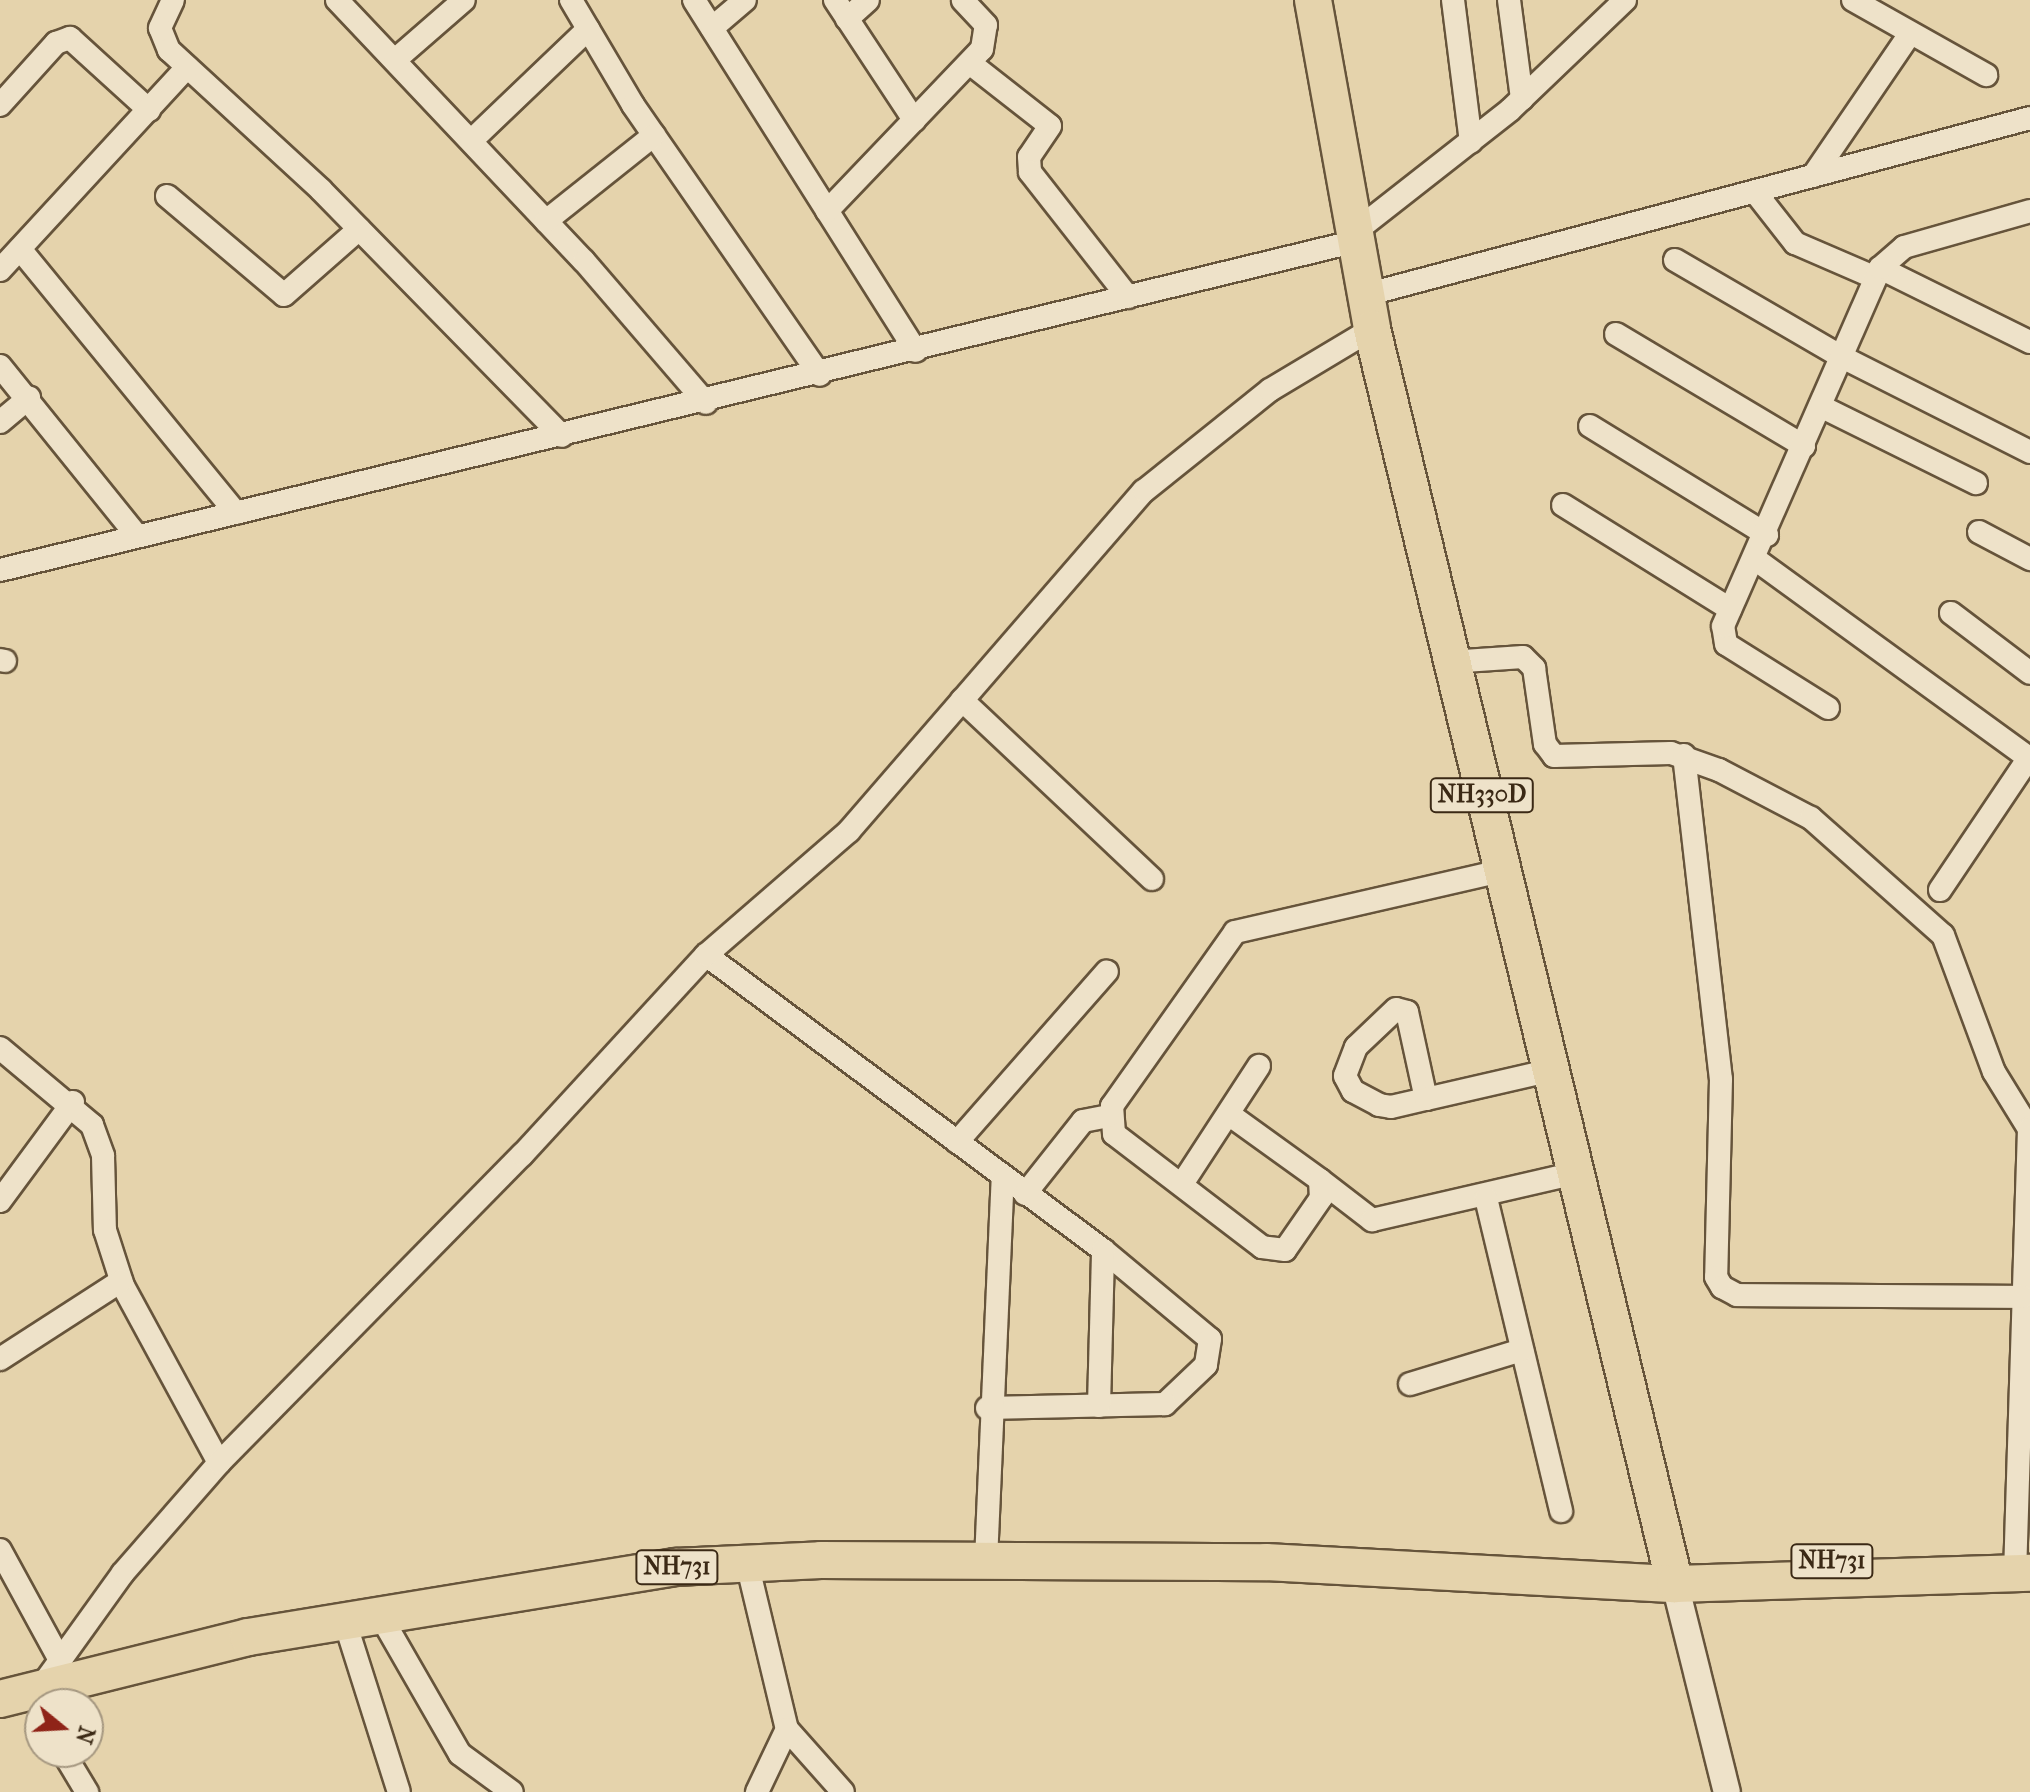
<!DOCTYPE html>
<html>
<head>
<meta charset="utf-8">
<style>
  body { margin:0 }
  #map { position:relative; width:2030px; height:1792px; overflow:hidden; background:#e5d3ac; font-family:"IM FELL French Canon",serif }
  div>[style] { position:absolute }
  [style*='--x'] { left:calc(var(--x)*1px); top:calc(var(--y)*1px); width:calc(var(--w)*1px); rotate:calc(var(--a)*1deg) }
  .roads { filter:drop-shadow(2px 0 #66543b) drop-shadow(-2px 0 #66543b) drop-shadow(0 2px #66543b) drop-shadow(0 -2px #66543b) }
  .minor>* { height:22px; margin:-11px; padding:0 11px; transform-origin:11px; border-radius:11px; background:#eee2c9 }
  .tertiary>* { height:26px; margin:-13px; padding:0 13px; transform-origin:13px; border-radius:13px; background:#eee2c9 }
  .trunk>* { height:36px; margin:-18px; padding:0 18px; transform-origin:18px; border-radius:18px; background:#e5d3ac }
  span { translate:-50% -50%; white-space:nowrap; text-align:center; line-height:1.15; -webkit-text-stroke:6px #eee2c9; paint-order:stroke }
  .shield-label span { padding:2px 6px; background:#eee2c9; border:2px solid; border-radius:6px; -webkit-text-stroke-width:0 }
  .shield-label { font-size:24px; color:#3b2915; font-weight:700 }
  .north { position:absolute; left:24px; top:1688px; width:80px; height:80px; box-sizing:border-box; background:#eee2c9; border:2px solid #a69881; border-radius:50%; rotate:108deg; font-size:22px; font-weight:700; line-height:32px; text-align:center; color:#3b2915 }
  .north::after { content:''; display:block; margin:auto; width:28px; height:36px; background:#8f2418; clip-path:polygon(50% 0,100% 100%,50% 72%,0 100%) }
</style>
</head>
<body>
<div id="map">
  <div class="roads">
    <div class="minor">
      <i style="--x:173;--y:0;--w:31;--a:115"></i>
      <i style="--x:160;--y:28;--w:24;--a:68"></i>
      <i style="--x:169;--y:50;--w:207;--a:42.6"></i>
      <i style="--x:321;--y:190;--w:344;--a:45.6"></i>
      <i style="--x:337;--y:0;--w:359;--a:46.6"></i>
      <i style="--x:584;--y:261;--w:187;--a:49.3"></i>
      <i style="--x:571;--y:0;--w:122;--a:59.4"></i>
      <i style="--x:633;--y:105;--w:328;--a:55.3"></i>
      <i style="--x:694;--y:0;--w:415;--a:57.7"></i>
      <i style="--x:835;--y:0;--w:144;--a:56.6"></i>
      <i style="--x:1453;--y:0;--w:143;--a:82.8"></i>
      <i style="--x:1509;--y:0;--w:100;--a:82.5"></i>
      <i style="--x:1853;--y:0;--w:153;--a:29.4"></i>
      <i style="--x:847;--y:19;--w:28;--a:-42"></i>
      <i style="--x:712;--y:28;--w:43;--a:-40.3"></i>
      <i style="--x:395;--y:60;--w:91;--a:-41"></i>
      <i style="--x:971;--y:64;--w:100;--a:38.1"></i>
      <i style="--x:1050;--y:126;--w:37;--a:124"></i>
      <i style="--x:1029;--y:157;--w:15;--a:86"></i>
      <i style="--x:1030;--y:172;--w:159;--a:51.9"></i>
      <i style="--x:0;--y:105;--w:84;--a:-47.9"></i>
      <i style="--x:56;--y:43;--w:15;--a:-20"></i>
      <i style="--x:70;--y:38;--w:107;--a:42.3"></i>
      <i style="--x:471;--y:141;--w:162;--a:-43.7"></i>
      <i style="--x:1813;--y:176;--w:172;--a:-55.7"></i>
      <i style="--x:1755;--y:192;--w:65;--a:51.9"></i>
      <i style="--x:1795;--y:243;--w:88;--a:23.4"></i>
      <i style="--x:167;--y:196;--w:153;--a:40.2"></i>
      <i style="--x:284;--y:295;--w:100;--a:-41.3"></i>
      <i style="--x:827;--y:211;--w:224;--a:-46.3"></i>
      <i style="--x:982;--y:49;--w:24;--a:-81"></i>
      <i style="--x:986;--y:25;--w:34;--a:-133"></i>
      <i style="--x:546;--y:221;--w:138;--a:-38.5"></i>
      <i style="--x:1352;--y:234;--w:201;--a:-38.1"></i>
      <i style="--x:1510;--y:110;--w:159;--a:-43.7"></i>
      <i style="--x:20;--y:249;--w:341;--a:50.7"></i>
      <i style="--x:1675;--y:260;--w:191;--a:30.2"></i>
      <i style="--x:1840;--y:356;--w:213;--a:26.8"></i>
      <i style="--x:1880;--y:268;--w:167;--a:26.3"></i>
      <i style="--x:0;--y:270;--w:276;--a:-47.3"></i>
      <i style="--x:1365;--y:295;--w:688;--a:-14.9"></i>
      <i style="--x:1616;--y:334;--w:219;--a:30.8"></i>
      <i style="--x:0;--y:366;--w:218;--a:51.1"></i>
      <i style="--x:1820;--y:406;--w:174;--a:26.3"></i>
      <i style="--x:0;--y:422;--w:38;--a:-40"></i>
      <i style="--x:1590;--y:426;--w:208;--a:31.6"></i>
      <i style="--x:1563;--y:505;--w:197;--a:31.9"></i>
      <i style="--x:1979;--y:532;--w:58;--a:27.9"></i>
      <i style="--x:1755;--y:559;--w:339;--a:36"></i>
      <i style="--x:0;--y:570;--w:1392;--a:-13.63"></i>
      <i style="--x:1951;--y:613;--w:99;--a:37.2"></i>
      <i style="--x:0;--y:660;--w:5;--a:11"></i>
      <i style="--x:1449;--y:662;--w:74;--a:-3.9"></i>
      <i style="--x:1523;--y:657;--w:16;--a:45"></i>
      <i style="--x:1534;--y:668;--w:77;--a:81.8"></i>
      <i style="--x:1545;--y:744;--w:15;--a:53"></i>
      <i style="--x:1554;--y:756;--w:117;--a:-1.5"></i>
      <i style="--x:1671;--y:753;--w:51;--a:19.5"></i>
      <i style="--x:1719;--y:770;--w:104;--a:27.6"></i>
      <i style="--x:1811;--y:818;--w:176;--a:41.6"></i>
      <i style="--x:1943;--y:935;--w:146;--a:69.6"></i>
      <i style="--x:1994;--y:1072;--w:67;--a:58.4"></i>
      <i style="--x:2029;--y:1129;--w:443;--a:91.8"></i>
      <i style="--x:962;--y:700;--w:261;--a:43.3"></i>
      <i style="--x:1828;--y:708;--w:120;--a:-147.9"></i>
      <i style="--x:1726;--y:644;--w:18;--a:-99"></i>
      <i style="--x:1723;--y:626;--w:391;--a:-66.3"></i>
      <i style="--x:1880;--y:268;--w:32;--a:-41"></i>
      <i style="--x:1904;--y:247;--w:131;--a:-15.9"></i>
      <i style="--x:1684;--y:755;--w:326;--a:83.5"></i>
      <i style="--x:1721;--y:1079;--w:198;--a:91.4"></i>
      <i style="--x:1716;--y:1277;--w:12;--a:59"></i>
      <i style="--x:1722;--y:1287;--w:17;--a:28"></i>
      <i style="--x:1737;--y:1295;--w:286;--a:0.4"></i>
      <i style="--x:1940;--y:890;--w:161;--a:-56.1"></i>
      <i style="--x:706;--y:955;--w:495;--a:36.6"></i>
      <i style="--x:1103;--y:1250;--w:139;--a:39.8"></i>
      <i style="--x:1210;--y:1339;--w:26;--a:99"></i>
      <i style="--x:1206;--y:1365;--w:57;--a:136.4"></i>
      <i style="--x:1165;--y:1404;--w:178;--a:178.7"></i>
      <i style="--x:0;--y:1048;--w:120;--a:39.9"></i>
      <i style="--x:92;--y:1125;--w:33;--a:70"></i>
      <i style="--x:103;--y:1156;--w:74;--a:88.5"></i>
      <i style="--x:105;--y:1230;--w:59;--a:72.2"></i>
      <i style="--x:123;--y:1286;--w:201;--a:61.5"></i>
      <i style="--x:1426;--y:1099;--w:89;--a:-102.3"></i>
      <i style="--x:1407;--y:1012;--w:11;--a:-165"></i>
      <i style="--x:1396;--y:1009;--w:55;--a:136.5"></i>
      <i style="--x:1356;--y:1047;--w:31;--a:111"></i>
      <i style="--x:1345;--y:1076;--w:17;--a:62"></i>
      <i style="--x:1353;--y:1091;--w:30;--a:28"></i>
      <i style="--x:1379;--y:1105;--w:12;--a:9"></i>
      <i style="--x:1391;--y:1107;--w:36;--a:-13"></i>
      <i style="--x:1426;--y:1099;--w:125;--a:-12.9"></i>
      <i style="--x:1230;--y:1115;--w:111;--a:35.8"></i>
      <i style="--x:1320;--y:1180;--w:18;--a:87"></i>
      <i style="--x:1321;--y:1198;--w:63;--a:124.7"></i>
      <i style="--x:1285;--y:1250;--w:23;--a:-173"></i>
      <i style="--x:1262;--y:1247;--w:186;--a:-142.6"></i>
      <i style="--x:1114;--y:1134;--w:28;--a:-94"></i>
      <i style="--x:1112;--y:1106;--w:213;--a:-54.7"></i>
      <i style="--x:1235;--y:932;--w:273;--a:-12.9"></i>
      <i style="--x:957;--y:1142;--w:227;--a:-48.7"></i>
      <i style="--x:1320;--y:1180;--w:66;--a:37.6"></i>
      <i style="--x:1372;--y:1220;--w:205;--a:-13"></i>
      <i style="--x:1182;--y:1184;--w:141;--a:-56.9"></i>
      <i style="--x:1025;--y:1194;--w:93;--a:-51.5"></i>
      <i style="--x:1083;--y:1121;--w:25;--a:-11"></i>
      <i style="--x:1486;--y:1198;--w:322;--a:76.5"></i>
      <i style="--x:0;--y:1201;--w:123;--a:-53.6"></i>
      <i style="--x:0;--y:1359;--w:144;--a:-32.8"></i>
      <i style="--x:1410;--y:1384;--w:117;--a:-16.9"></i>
      <i style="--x:1099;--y:1406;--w:156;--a:-88.5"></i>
      <i style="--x:0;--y:1550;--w:125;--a:61.4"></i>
      <i style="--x:986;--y:1561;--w:383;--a:-87.5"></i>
      <i style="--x:747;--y:1563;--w:171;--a:76.5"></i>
      <i style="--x:787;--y:1729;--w:70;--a:115.5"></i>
      <i style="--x:380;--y:1615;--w:160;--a:60.1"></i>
      <i style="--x:460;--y:1754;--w:64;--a:36.2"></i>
      <i style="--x:345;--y:1622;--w:178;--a:72.4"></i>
      <i style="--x:41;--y:1687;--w:140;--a:-54.3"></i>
      <i style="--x:123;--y:1573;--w:146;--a:-48.9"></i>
      <i style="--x:219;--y:1463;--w:432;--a:-45.5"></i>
      <i style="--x:522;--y:1155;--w:272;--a:-47.4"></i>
      <i style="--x:706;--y:955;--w:189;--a:-40.9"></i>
      <i style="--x:849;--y:831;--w:450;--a:-49.1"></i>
      <i style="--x:1144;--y:491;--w:161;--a:-38.7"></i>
      <i style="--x:1270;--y:390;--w:119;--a:-30.9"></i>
      <i style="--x:787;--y:1729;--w:84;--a:48.4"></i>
      <i style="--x:63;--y:1752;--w:47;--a:59"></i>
    </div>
    <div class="tertiary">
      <i style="--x:1675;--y:1584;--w:214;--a:76"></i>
    </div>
    <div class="trunk">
      <i style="--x:1313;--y:0;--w:334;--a:79.8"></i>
      <i style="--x:1372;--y:329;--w:1291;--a:76.43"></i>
      <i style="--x:0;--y:1699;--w:256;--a:-14"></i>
      <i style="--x:248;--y:1637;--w:433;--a:-9.3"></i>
      <i style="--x:675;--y:1567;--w:146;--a:-2.7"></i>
      <i style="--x:821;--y:1560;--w:445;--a:0.3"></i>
      <i style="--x:1266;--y:1562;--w:410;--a:3.1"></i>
      <i style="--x:1675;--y:1584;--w:355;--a:-1.8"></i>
    </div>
  </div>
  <div class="shield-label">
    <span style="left:1482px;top:795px">NH330D</span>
    <span style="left:1832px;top:1561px">NH731</span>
    <span style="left:677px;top:1567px">NH731</span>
  </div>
  <div class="north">N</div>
</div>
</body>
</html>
